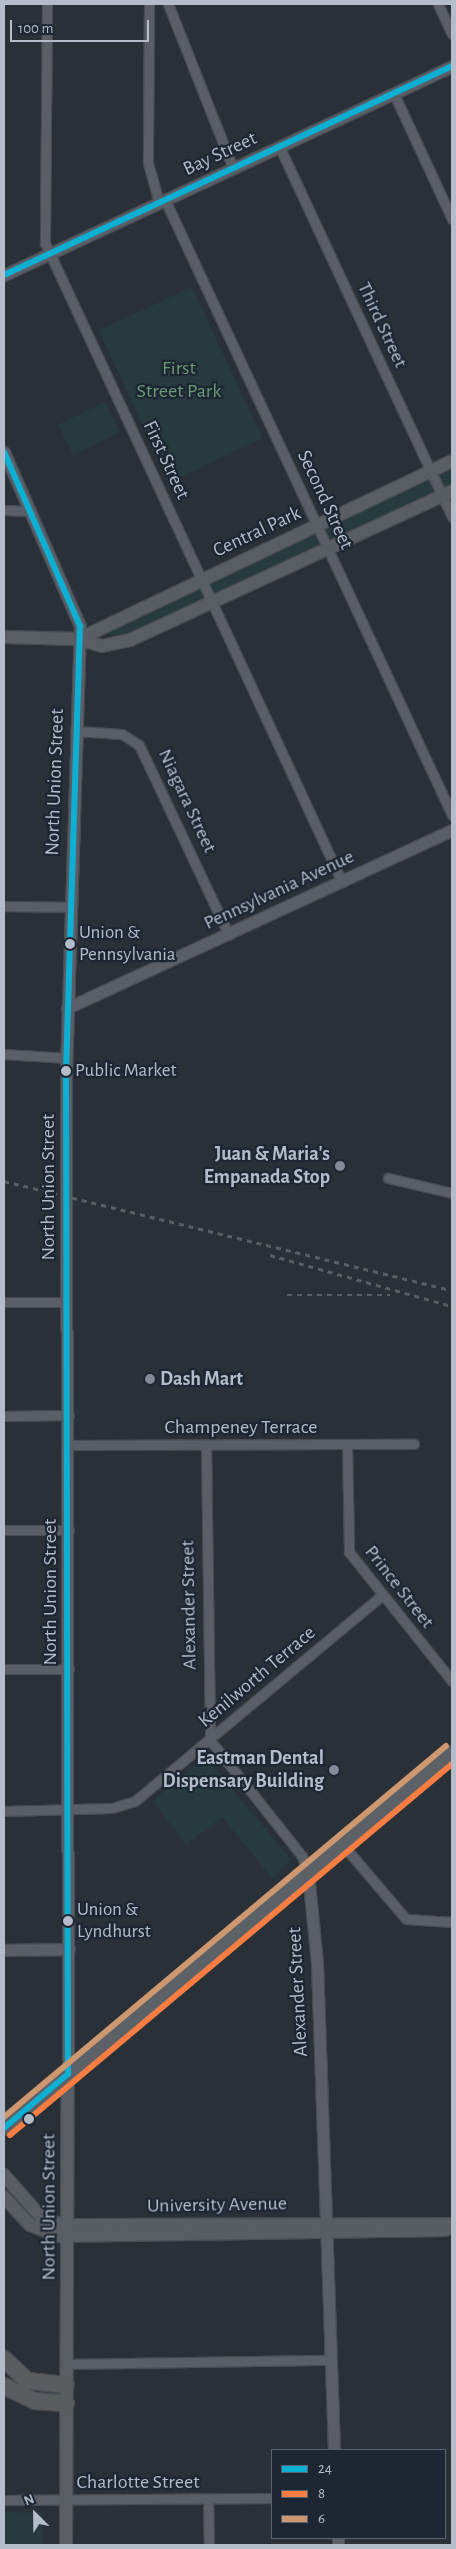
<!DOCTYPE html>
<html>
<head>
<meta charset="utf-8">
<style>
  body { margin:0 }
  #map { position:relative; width:456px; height:2549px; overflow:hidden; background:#2a3038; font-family:"Alegreya Sans",sans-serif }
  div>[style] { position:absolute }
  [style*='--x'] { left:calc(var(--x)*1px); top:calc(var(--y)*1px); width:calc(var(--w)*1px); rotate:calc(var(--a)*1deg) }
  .green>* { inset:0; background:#273a3e; transform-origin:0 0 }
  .roads { filter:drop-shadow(1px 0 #484c53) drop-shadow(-1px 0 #484c53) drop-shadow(0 1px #484c53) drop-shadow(0 -1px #484c53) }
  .minor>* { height:9px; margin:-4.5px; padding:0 4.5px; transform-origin:4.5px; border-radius:4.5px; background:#5a5e66 }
  .tertiary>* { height:11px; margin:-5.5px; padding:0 5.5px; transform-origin:5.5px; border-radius:5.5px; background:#5a5e66 }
  .secondary>* { height:12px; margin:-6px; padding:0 6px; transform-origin:6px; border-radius:6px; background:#595d64 }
  .primary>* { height:14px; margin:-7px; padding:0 7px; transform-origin:7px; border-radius:7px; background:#5c6168 }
  .motorway>* { height:16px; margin:-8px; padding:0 8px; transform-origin:8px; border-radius:8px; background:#5a5d60 }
  .rail>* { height:2.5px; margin-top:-1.25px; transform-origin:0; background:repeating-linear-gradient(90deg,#595d64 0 5px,transparent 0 10px) }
  .bus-1>* { height:6px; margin:-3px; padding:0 3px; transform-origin:3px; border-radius:3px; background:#0dafd3 }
  .bus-2>* { height:6px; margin:-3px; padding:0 3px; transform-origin:3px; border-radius:3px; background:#f77d43 }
  .bus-3>* { height:6px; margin:-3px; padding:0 3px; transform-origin:3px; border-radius:3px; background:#cd976f }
  .dots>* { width:14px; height:14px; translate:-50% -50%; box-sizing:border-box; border:2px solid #1d2633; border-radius:50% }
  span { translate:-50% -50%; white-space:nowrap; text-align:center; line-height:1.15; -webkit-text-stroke:4.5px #1d2633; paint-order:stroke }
  .bus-label { font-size:19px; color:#b4bcc9 }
  .left { translate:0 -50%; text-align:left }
  .street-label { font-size:20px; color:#b4bcc9 }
  .park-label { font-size:20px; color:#6b9a76 }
  .poi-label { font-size:20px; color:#b4bcc9; font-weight:700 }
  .right { translate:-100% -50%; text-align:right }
  .frame { position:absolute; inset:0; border:5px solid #b4bcc9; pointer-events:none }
  .legend { position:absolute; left:271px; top:2449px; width:175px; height:90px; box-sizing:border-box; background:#1d2633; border:1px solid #59626f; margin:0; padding:6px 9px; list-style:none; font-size:15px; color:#b4bcc9 }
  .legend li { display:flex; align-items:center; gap:10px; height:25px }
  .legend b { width:25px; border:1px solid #59626f }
  .north { position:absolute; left:10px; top:2489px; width:50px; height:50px; -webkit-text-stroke:4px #1d2633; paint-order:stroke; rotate:337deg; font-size:14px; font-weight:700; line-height:20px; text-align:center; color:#b4bcc9 }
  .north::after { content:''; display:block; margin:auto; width:18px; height:22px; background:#b4bcc9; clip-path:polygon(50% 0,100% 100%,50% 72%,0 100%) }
  .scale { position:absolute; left:10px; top:20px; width:139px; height:22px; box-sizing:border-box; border:2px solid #b4bcc9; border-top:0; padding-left:6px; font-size:15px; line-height:18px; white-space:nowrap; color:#b4bcc9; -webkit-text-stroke:4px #1d2633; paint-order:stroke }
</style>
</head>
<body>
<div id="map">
  <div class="green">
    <i style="left:192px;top:287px;width:167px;height:103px;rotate:65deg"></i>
    <i style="left:105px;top:402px;width:34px;height:52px;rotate:64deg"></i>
    <i style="clip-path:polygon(452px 466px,452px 485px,135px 633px,95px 636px)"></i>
    <i style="clip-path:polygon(205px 1757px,291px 1859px,273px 1879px,222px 1817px,186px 1845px,153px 1801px)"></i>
    <i style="left:4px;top:2512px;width:39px;height:33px;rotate:1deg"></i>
  </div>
  <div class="roads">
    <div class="minor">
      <i style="--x:47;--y:4;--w:239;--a:90.5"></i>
      <i style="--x:45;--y:243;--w:705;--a:65.07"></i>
      <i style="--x:149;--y:4;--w:159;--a:90.4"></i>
      <i style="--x:148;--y:163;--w:41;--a:74.6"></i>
      <i style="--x:168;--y:4;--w:176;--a:68.4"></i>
      <i style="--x:438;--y:4;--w:33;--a:65"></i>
      <i style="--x:394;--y:94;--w:138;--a:65.1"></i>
      <i style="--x:280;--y:148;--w:407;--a:65"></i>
      <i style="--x:165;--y:200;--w:679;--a:64.98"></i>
      <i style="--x:4;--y:510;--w:27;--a:2"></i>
      <i style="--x:75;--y:731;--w:47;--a:3.7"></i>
      <i style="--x:122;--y:734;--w:20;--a:33"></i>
      <i style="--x:139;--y:745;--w:210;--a:64.7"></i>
      <i style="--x:4;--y:906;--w:66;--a:0.9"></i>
      <i style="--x:4;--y:1054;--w:63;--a:3.6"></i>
      <i style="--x:388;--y:1178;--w:66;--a:13.2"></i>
      <i style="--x:4;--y:1302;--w:63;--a:0"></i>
      <i style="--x:4;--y:1416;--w:65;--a:-0.9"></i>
      <i style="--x:347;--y:1444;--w:108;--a:88.9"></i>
      <i style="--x:349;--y:1552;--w:165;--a:51.4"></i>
      <i style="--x:69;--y:1445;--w:345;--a:-0.2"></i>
      <i style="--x:206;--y:1445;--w:295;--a:89.2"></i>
      <i style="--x:210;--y:1740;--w:148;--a:51.6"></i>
      <i style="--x:302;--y:1856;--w:18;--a:71"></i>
      <i style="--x:4;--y:1530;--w:65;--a:0"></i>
      <i style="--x:4;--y:1669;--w:65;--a:0"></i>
      <i style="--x:4;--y:1811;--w:108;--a:-1.6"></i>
      <i style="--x:112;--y:1808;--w:24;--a:-17"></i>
      <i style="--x:135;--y:1801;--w:322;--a:-39.8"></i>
      <i style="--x:343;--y:1845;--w:97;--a:49.6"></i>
      <i style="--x:406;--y:1919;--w:46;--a:3.7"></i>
      <i style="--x:66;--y:2364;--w:266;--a:-0.9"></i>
      <i style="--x:208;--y:2499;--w:46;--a:88.8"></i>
      <i style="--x:4;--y:2500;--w:268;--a:-0.4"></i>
    </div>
    <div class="tertiary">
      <i style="--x:4;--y:275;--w:494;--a:-25"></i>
      <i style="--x:4;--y:452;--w:190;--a:66.4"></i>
      <i style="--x:80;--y:626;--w:441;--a:91.8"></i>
      <i style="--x:66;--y:1067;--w:1007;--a:89.89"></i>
      <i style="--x:67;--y:1008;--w:424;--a:-24.8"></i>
      <i style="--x:308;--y:1873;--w:90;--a:84.3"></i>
      <i style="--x:317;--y:1963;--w:487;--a:88"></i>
      <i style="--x:4;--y:1950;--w:65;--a:-0.9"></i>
      <i style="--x:338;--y:2538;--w:7;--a:90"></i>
    </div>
    <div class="secondary">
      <i style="--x:4;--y:637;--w:75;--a:1.5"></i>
      <i style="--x:79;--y:639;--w:24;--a:17"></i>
      <i style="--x:102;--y:646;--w:29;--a:-12"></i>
      <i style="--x:130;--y:640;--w:355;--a:-24.8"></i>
      <i style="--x:79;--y:639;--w:413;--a:-25.5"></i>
      <i style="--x:4;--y:2175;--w:57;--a:48.5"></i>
      <i style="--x:42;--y:2218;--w:22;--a:18"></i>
      <i style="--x:63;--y:2225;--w:389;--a:-0.1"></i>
      <i style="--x:4;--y:2197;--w:38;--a:47"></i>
      <i style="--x:30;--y:2225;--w:31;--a:21"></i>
      <i style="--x:59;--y:2236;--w:387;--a:-0.9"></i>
      <i style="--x:66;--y:2545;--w:471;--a:-89.8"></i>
    </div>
    <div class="primary">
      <i style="--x:4;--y:2128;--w:584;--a:-39.93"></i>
    </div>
    <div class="motorway">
      <i style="--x:4;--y:2359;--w:33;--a:43"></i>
      <i style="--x:28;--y:2381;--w:38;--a:6"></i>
      <i style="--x:4;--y:2386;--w:34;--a:26"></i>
      <i style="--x:35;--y:2401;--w:31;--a:4"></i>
    </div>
  </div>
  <div class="rail">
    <i style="--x:4;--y:1181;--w:461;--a:13.7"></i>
    <i style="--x:270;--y:1255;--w:189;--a:15.7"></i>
    <i style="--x:287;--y:1295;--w:103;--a:0"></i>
  </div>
  <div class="bus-1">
    <i style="--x:4;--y:275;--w:494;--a:-25"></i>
    <i style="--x:4;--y:452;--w:190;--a:66.4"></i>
    <i style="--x:80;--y:626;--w:441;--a:91.8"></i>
    <i style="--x:66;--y:1067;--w:1007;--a:89.89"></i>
    <i style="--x:4;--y:2128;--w:84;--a:-40.2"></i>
  </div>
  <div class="bus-2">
    <i style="--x:10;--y:2135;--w:577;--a:-40.01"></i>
  </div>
  <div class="bus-3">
    <i style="--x:4;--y:2117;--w:577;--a:-40.01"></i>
  </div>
  <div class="dots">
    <i style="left:70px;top:944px;background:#b4bcc9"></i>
    <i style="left:66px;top:1071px;background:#b4bcc9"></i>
    <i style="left:340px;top:1166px;background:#848b96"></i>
    <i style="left:150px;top:1379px;background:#848b96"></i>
    <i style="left:334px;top:1770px;background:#848b96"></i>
    <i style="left:68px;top:1921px;background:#b4bcc9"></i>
    <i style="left:29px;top:2119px;background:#b4bcc9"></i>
  </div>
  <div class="bus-label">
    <span class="left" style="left:79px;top:944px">Union &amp;<br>Pennsylvania</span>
    <span class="left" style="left:75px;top:1071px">Public Market</span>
    <span class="left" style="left:77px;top:1921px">Union &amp;<br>Lyndhurst</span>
  </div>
  <div class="street-label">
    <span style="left:220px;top:154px;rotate:-25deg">Bay Street</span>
    <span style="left:382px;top:325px;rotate:65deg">Third Street</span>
    <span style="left:166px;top:460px;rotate:65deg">First Street</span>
    <span style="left:325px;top:500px;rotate:65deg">Second Street</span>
    <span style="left:257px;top:532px;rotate:-25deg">Central Park</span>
    <span style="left:55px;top:782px;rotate:-88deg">North Union Street</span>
    <span style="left:187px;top:801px;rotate:65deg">Niagara Street</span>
    <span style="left:279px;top:890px;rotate:-25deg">Pennsylvania Avenue</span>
    <span style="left:48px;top:1187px;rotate:-90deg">North Union Street</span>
    <span style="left:241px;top:1427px">Champeney Terrace</span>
    <span style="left:399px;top:1587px;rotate:52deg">Prince Street</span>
    <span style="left:50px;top:1592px;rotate:-90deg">North Union Street</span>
    <span style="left:189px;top:1605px;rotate:-91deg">Alexander Street</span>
    <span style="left:257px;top:1677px;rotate:-40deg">Kenilworth Terrace</span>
    <span style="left:298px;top:1992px;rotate:-93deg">Alexander Street</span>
    <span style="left:217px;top:2205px;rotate:-1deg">University Avenue</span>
    <span style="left:49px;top:2207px;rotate:-90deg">North Union Street</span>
    <span style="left:138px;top:2482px">Charlotte Street</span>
  </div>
  <div class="park-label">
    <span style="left:179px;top:380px">First<br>Street Park</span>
  </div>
  <div class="poi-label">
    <span class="right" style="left:330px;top:1166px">Juan &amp; Maria's<br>Empanada Stop</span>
    <span class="left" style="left:160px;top:1379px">Dash Mart</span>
    <span class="right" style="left:324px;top:1770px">Eastman Dental<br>Dispensary Building</span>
  </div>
  <div class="frame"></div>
  <ul class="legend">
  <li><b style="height:6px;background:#0dafd3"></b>24</li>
  <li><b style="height:6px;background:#f77d43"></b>8</li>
  <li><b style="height:6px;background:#cd976f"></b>6</li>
  </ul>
  <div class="north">N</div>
  <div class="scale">100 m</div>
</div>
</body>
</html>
